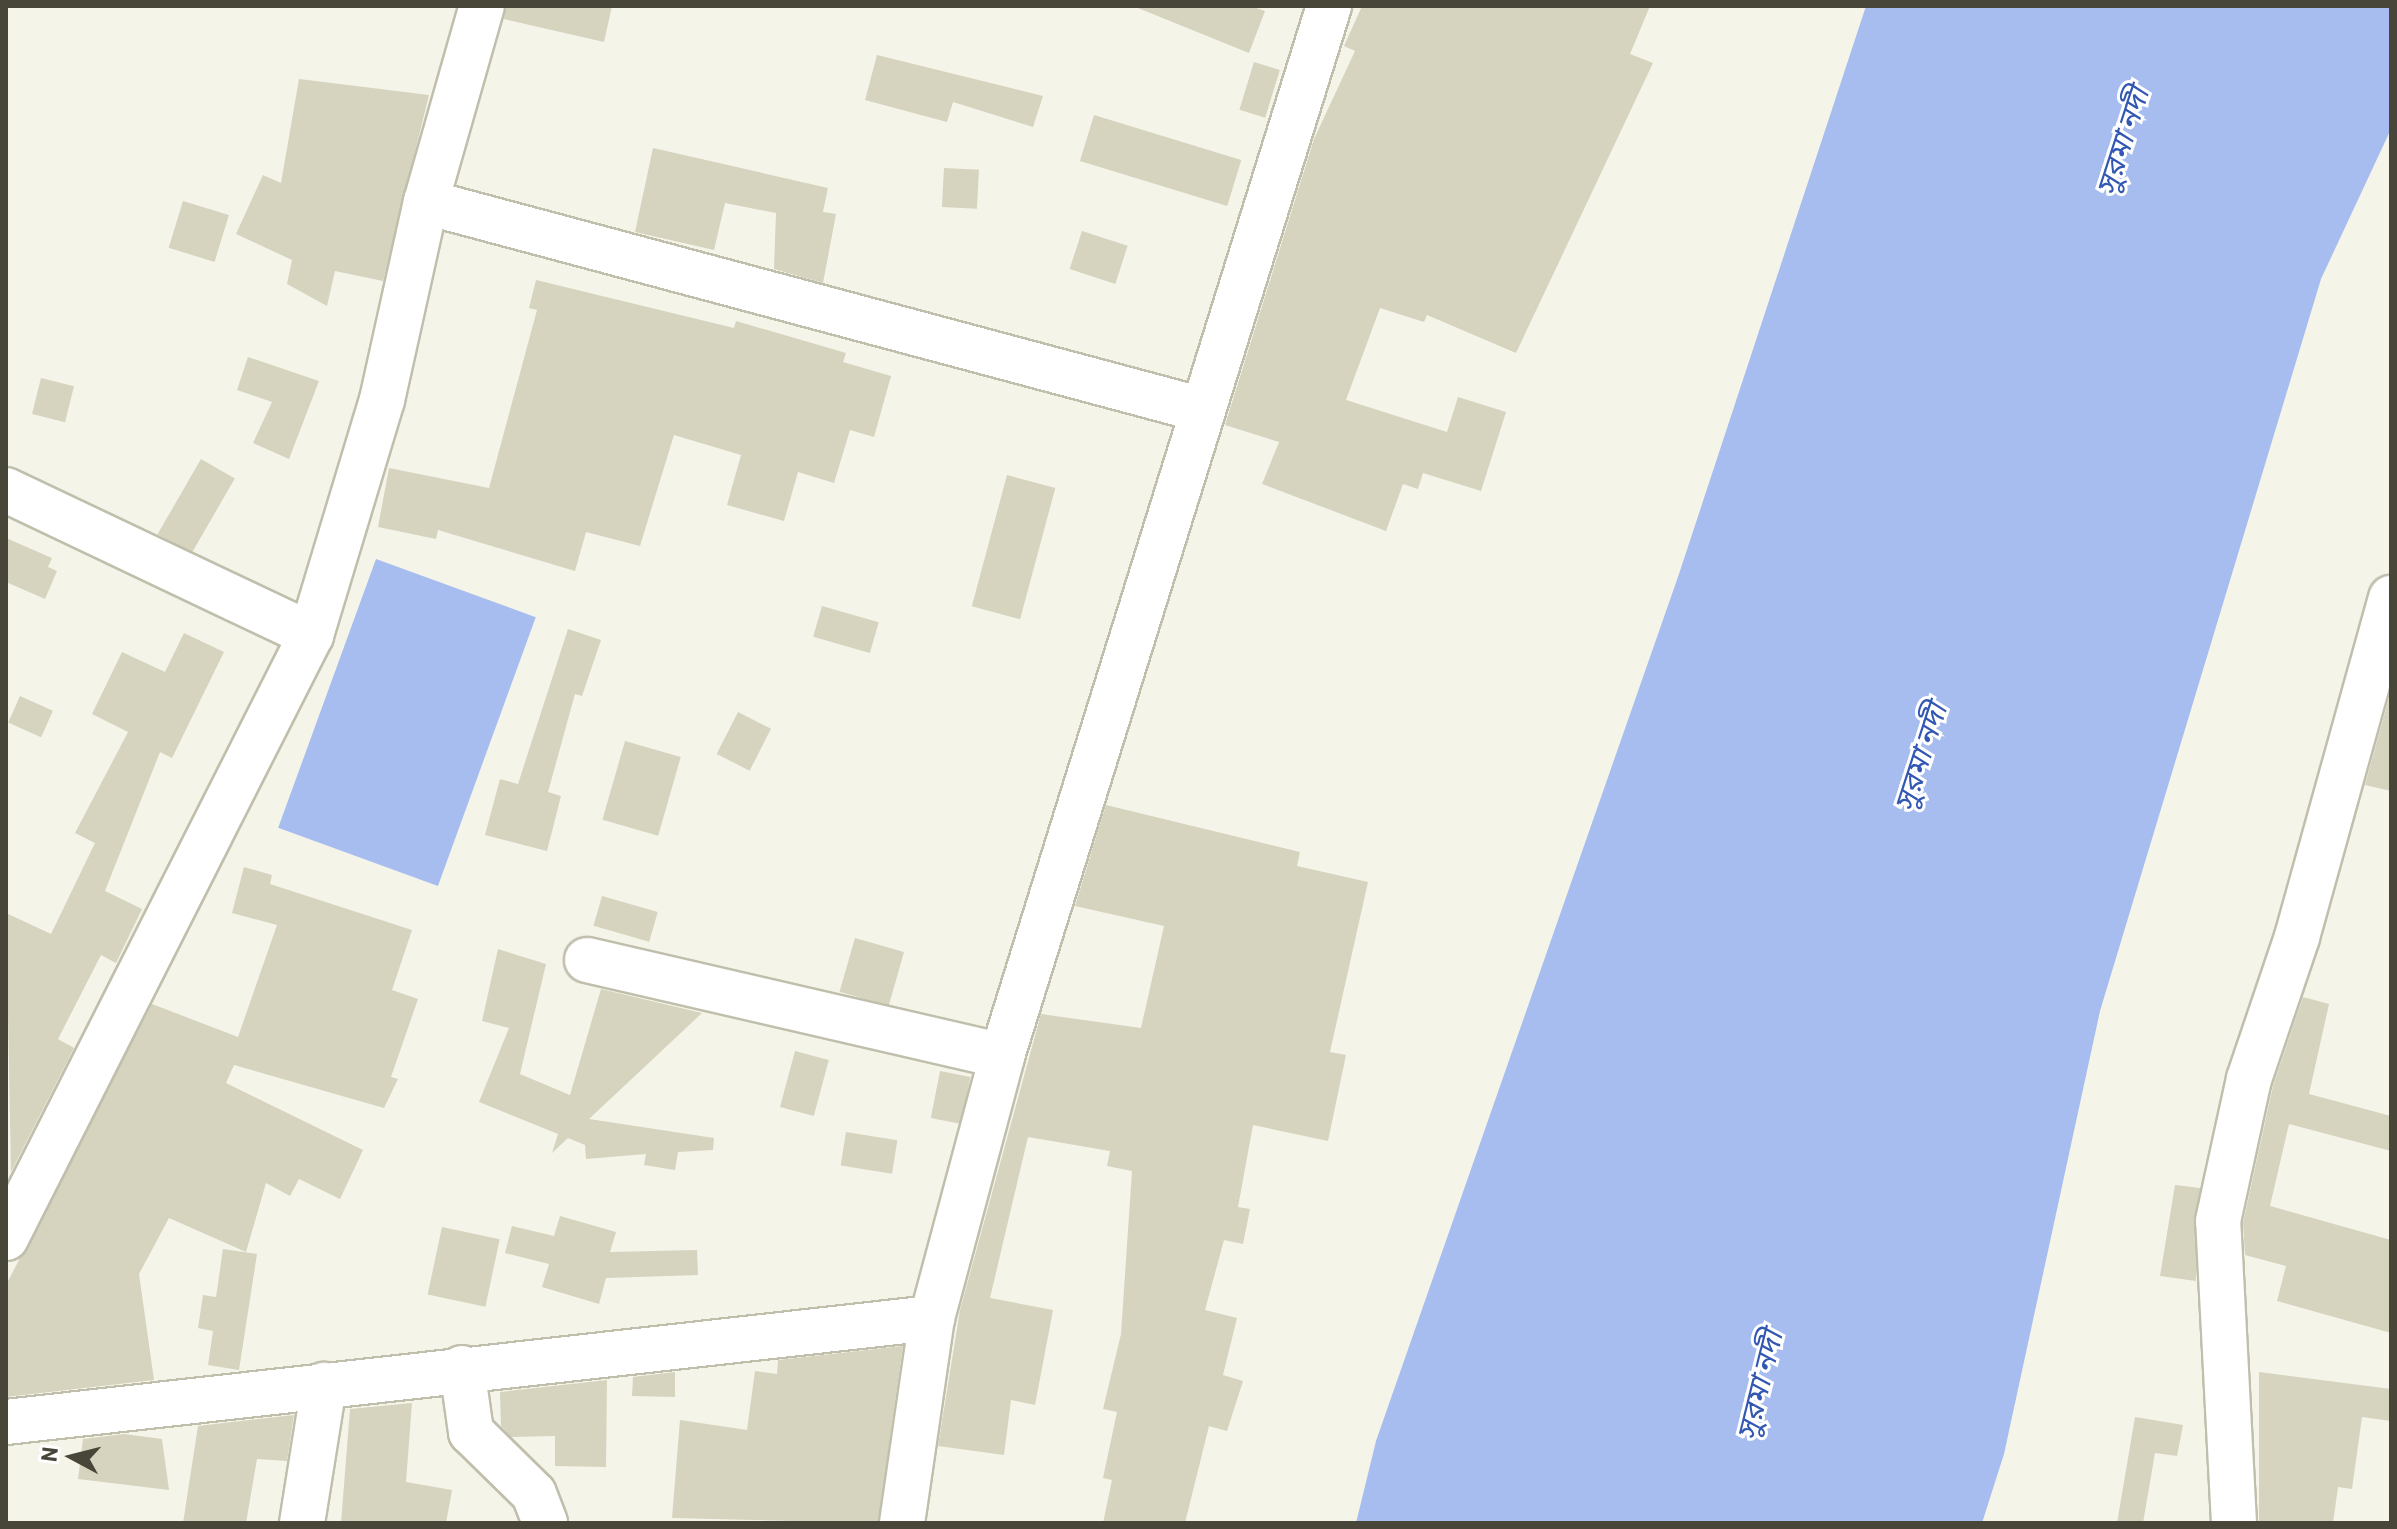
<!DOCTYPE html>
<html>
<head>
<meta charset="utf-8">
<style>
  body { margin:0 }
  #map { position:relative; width:2397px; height:1529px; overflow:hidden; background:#f4f4e9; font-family:Barlow,"Noto Sans Bengali",sans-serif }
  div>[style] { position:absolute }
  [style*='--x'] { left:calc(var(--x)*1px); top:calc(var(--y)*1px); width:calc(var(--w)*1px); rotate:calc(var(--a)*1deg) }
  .water>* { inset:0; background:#a7bdef; transform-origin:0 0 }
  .building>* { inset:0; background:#d6d3bf; transform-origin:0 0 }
  .roads { filter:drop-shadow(2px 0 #c0bfac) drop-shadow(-2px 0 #c0bfac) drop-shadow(0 2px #c0bfac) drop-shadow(0 -2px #c0bfac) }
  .minor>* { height:44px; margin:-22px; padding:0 22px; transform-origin:22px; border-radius:22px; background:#fff }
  span { translate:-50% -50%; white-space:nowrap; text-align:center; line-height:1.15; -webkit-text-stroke:6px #fff; paint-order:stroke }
  .water-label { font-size:30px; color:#3257b2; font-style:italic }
  .frame { position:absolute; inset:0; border:8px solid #484638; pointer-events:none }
  .north { position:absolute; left:32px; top:1417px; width:80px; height:80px; -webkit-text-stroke:6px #fff; paint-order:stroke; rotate:277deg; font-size:22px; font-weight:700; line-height:32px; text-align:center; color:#484638 }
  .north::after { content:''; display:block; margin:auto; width:28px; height:36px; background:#484638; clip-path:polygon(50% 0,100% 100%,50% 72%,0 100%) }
</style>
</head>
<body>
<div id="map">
  <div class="water">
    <i style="clip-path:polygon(1866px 6px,2391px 6px,2391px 129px,2321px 279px,2100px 1011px,2004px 1454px,1982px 1523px,1356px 1523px,1376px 1441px,1679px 574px)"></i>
    <i style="left:376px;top:559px;width:170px;height:286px;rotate:20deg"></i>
  </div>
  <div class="building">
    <i style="clip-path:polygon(506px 6px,612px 6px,604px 42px,504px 19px)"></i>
    <i style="clip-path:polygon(1133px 6px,1250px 6px,1265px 11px,1249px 53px)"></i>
    <i style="clip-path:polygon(1362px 6px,1650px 6px,1630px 54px,1653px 63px,1516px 353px,1427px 315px,1424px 322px,1380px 308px,1346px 400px,1447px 432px,1458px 397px,1506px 412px,1481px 491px,1423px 473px,1418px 489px,1403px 484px,1386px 531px,1262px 484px,1279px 442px,1225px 425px,1314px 139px,1355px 51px,1344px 46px)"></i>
    <i style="clip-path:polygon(877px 55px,1043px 96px,1033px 127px,953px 102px,947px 122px,865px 100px)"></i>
    <i style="left:1254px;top:62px;width:27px;height:50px;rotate:17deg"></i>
    <i style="clip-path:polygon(299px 79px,429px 95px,383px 281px,335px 271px,327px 306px,287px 284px,292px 260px,236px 234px,263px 175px,281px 183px)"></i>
    <i style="left:1094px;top:115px;width:154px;height:48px;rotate:17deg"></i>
    <i style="clip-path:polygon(653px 148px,828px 188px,823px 212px,836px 214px,823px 283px,774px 269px,776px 213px,725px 203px,714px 250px,635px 232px)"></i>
    <i style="left:944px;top:168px;width:35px;height:39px;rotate:3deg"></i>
    <i style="left:183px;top:201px;width:48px;height:49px;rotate:17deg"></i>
    <i style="left:1082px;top:231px;width:48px;height:40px;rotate:18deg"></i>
    <i style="clip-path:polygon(536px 280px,734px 328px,736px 321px,846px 353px,843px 362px,891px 376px,874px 437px,850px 430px,834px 483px,798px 472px,784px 521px,727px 505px,741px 455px,674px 435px,640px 546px,586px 532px,575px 571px,438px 530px,436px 539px,378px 527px,389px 468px,489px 488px,537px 310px,529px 308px)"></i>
    <i style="clip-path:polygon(248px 357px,319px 381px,289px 459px,253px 443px,272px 402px,237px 390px)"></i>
    <i style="left:41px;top:378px;width:34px;height:37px;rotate:14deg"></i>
    <i style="left:201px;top:459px;width:39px;height:87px;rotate:30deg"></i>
    <i style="left:1007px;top:475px;width:50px;height:136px;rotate:15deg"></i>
    <i style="clip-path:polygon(6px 538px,52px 558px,48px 567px,57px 571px,45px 599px,6px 582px)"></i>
    <i style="left:822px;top:606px;width:59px;height:32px;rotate:16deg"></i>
    <i style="clip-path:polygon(568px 629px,601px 640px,582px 696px,575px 694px,548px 792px,561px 796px,547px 851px,485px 835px,500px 779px,518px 784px)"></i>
    <i style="clip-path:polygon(184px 633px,224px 652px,172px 758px,160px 752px,105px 891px,142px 909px,116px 963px,101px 955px,58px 1039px,74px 1048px,11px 1172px,6px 913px,51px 934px,95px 843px,75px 833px,128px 732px,92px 714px,122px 652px,165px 672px)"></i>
    <i style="left:20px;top:696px;width:36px;height:29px;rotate:24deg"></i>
    <i style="clip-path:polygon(2389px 698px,2391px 699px,2391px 791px,2365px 785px)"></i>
    <i style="left:738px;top:712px;width:37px;height:47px;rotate:27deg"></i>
    <i style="left:625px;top:741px;width:58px;height:82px;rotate:16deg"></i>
    <i style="clip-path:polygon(1106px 805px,1300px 852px,1297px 866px,1368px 882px,1330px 1052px,1346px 1055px,1328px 1141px,1253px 1125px,1238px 1207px,1250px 1209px,1243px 1244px,1224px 1240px,1205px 1310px,1237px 1318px,1223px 1375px,1243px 1381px,1227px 1431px,1209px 1426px,1185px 1523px,1103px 1523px,1112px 1480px,1103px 1478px,1117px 1412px,1103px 1409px,1121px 1334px,1132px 1171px,1107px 1166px,1110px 1151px,1028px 1137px,990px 1298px,1053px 1310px,1035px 1405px,1011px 1400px,1004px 1455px,938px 1446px,960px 1310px,1041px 1014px,1141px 1028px,1164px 926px,1075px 906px)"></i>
    <i style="clip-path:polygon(244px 867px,272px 875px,270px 884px,412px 930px,392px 990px,418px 999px,391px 1077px,398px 1079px,384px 1108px,234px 1065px,226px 1083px,363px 1150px,340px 1199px,299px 1179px,290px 1196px,266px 1183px,246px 1252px,169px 1218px,139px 1274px,154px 1380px,6px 1397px,6px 1285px,152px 1004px,238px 1037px,277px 925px,232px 913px)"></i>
    <i style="left:602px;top:896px;width:58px;height:31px;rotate:16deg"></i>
    <i style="left:855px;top:938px;width:51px;height:56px;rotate:16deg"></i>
    <i style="clip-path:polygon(498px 949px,546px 964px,520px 1074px,570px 1095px,601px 989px,702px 1013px,589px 1119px,714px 1138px,713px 1150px,678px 1152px,675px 1170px,644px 1165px,646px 1154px,586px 1159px,585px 1145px,568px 1138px,552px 1153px,558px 1134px,479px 1102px,509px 1028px,482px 1021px)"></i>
    <i style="clip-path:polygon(2303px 997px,2329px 1004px,2309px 1094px,2391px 1116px,2391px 1151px,2289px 1124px,2270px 1206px,2391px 1240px,2391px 1333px,2277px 1301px,2286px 1266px,2245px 1255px,2243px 1223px,2273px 1086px)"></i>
    <i style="left:795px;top:1051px;width:35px;height:58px;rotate:15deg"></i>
    <i style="left:940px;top:1071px;width:31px;height:48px;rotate:11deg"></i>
    <i style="left:846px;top:1132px;width:52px;height:34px;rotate:9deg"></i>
    <i style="clip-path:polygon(2175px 1185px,2200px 1188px,2196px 1281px,2160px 1276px)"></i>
    <i style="clip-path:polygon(560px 1216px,616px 1232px,610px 1252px,697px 1250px,698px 1275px,606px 1278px,599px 1304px,542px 1287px,549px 1264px,505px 1253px,512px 1226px,554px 1236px)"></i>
    <i style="left:442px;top:1227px;width:59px;height:69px;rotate:12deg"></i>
    <i style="clip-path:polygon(223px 1249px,257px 1254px,239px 1370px,208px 1365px,213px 1331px,198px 1328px,203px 1295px,216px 1297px)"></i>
    <i style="clip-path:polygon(903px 1346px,878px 1523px,672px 1518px,680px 1420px,747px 1430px,755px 1371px,777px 1374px,778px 1360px)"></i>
    <i style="clip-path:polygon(675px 1372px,675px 1397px,632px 1396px,633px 1377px)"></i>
    <i style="clip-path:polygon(2259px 1372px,2391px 1389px,2391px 1421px,2362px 1417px,2352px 1489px,2338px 1487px,2333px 1523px,2259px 1523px)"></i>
    <i style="clip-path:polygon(607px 1380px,606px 1467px,555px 1466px,555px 1436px,511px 1437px,501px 1426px,500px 1392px)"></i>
    <i style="clip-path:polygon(412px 1403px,406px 1482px,452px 1490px,446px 1523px,341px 1523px,350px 1409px)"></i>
    <i style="clip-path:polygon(294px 1415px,287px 1461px,257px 1459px,246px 1523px,183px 1523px,198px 1426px)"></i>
    <i style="clip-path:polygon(2135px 1417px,2183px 1425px,2177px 1456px,2155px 1453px,2143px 1523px,2117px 1523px)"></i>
    <i style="clip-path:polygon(124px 1434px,162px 1439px,169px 1490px,78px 1479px,83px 1439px)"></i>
  </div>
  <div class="roads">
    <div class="minor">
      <i style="--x:426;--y:202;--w:800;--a:14.99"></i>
      <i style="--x:6;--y:490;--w:338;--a:25.4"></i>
      <i style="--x:587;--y:960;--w:426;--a:13"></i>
      <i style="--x:6;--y:1238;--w:676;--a:-63.17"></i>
      <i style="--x:311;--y:635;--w:245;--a:-73.2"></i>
      <i style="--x:382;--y:400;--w:203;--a:-77.5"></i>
      <i style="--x:426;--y:202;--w:204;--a:-74.1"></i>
      <i style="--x:462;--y:1368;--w:65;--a:82"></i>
      <i style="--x:471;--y:1432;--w:88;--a:44.5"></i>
      <i style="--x:534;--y:1494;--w:31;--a:69"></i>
      <i style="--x:6;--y:1422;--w:932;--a:-6.41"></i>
      <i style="--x:932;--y:1318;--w:271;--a:-75"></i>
      <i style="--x:1002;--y:1056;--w:1100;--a:-72.7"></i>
      <i style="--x:302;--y:1523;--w:140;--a:-80.9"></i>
      <i style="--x:902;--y:1523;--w:207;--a:-81.7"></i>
      <i style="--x:2234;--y:1523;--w:302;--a:-93"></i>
      <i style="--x:2218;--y:1221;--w:145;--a:-77.7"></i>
      <i style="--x:2249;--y:1079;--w:150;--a:-71.3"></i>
      <i style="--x:2297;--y:937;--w:352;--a:-74.5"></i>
    </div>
  </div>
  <div class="water-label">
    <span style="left:2121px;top:141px;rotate:-72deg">সুরমা নদী</span>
    <span style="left:1919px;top:757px;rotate:-72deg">সুরমা নদী</span>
    <span style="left:1758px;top:1385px;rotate:-76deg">সুরমা নদী</span>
  </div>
  <div class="frame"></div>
  <div class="north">N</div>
</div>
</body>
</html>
